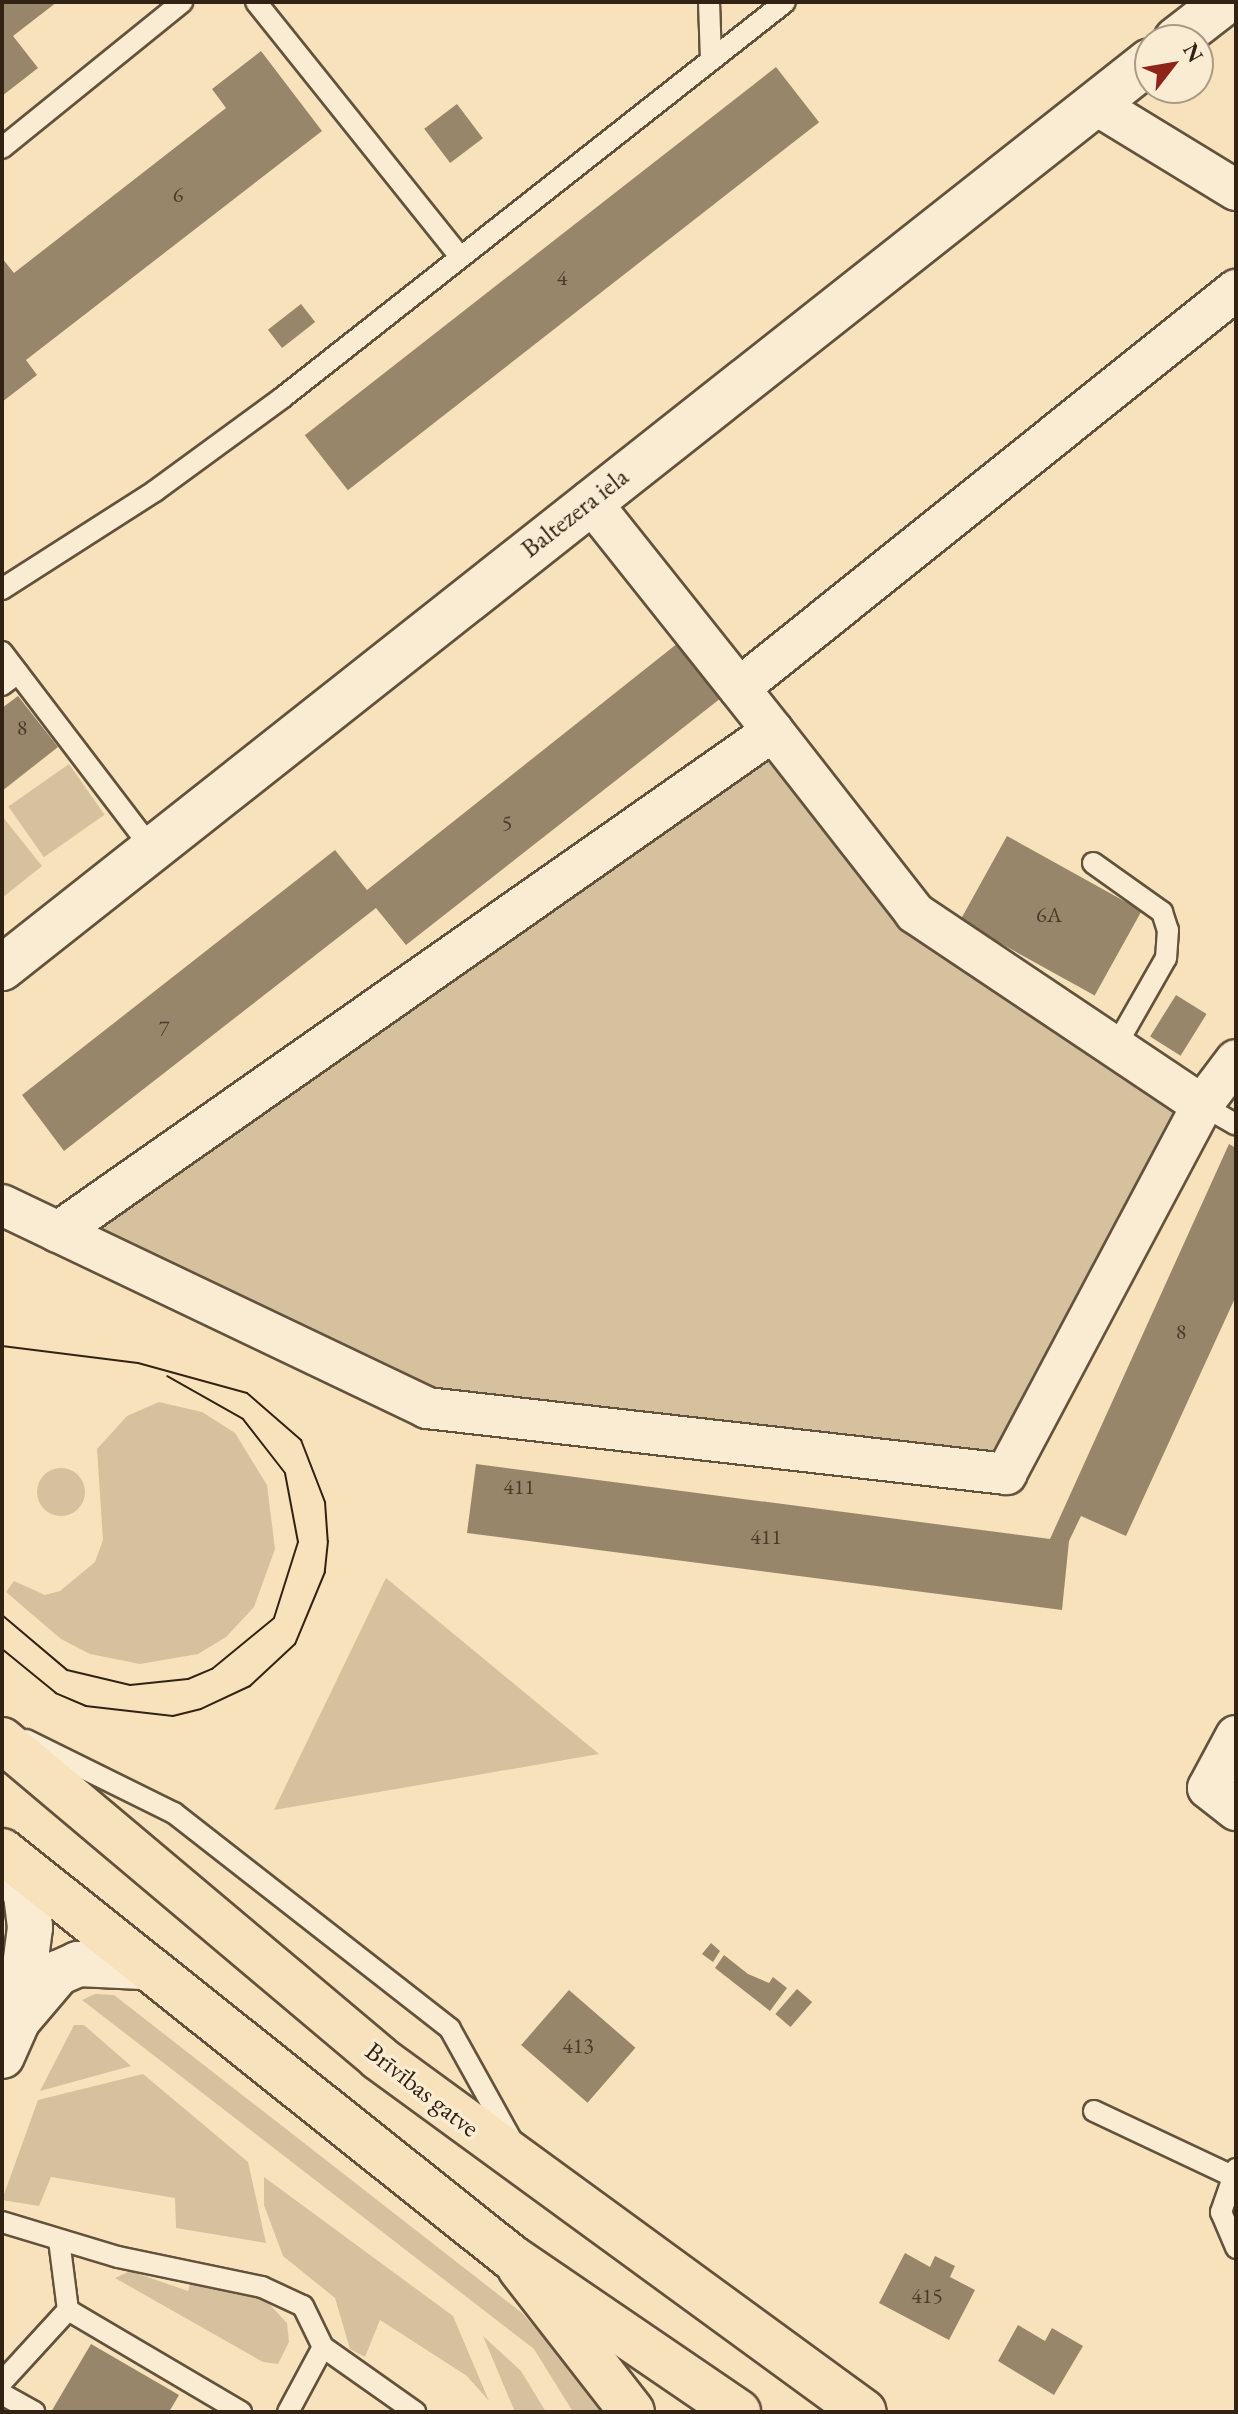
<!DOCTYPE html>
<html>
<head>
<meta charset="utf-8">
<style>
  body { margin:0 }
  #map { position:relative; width:1238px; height:2414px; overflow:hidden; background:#f8e2bb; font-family:"EB Garamond",serif }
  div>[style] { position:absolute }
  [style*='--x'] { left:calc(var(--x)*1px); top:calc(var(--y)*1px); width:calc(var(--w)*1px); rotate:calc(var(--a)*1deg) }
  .green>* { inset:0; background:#d6c19e; transform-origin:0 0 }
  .round { border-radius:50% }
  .building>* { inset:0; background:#98866a; transform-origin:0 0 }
  .roads { filter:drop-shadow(2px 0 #63523d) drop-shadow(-2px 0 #63523d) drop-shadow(0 2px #63523d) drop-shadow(0 -2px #63523d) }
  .service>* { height:20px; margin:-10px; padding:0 10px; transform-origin:10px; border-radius:10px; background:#faecd3 }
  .minor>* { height:40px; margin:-20px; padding:0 20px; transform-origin:20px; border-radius:20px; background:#faecd3 }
  .tertiary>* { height:44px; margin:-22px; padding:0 22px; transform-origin:22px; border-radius:22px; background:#faecd3 }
  .primary>* { height:44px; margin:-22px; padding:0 22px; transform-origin:22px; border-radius:22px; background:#f8e2bb }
  .trunk>* { height:44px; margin:-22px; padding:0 22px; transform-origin:22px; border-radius:22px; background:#f8e2bb }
  .tram>* { height:2px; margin:-1px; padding:0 1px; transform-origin:1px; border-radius:1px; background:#312213 }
  span { translate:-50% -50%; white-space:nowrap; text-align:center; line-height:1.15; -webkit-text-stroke:7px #faecd3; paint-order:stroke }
  .number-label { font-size:22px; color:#4b3b29 }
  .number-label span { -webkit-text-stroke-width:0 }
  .street-label { font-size:26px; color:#312213 }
  .frame { position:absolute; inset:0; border:4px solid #312213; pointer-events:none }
  .north { position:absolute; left:1134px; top:24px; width:80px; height:80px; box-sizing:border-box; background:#faecd3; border:2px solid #aa9b86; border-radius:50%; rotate:59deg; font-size:22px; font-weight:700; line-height:32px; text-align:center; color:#312213 }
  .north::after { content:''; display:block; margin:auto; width:28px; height:36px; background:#8f2418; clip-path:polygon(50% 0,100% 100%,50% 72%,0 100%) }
</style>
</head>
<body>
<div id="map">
  <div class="green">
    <i style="clip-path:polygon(769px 749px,912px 927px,1187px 1111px,998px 1458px,436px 1396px,86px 1232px)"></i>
    <i style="left:69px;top:764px;width:62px;height:74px;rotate:55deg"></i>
    <i style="clip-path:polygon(2px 816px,42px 866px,2px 898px)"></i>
    <i style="clip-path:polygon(159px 1402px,202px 1412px,235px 1433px,267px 1485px,275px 1549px,254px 1607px,226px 1637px,198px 1654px,140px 1664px,90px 1654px,61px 1639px,6px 1592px,14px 1581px,45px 1595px,60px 1591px,95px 1562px,103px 1540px,97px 1449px,127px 1416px)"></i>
    <i class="round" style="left:37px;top:1468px;width:48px;height:48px"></i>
    <i style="clip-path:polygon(386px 1578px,599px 1754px,274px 1810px)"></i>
    <i style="clip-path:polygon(95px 1994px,114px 1995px,522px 2313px,609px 2412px,573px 2412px,534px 2349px,82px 2000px)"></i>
    <i style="clip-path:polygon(74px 2025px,84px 2025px,131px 2066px,40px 2091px)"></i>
    <i style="clip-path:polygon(143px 2074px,248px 2162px,266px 2243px,176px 2228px,175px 2198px,51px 2177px,39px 2206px,2px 2200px,38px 2100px)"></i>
    <i style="clip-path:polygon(264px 2177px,453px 2316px,489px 2401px,467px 2376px,380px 2320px,365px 2357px,350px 2349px,335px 2298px,283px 2256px,264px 2205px)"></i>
    <i style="clip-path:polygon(130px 2271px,188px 2291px,191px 2281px,257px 2291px,287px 2323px,289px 2342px,278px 2364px,263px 2362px,115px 2278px)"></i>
    <i style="clip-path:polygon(483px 2336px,521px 2371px,546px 2412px,515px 2412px)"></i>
  </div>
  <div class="building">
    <i style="clip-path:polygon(2px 2px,57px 2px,13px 36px,38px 68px,2px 96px)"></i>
    <i style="clip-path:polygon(261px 51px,322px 131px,26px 360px,37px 375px,2px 402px,2px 258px,14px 273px,226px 108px,212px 89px)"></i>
    <i style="left:776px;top:67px;width:70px;height:598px;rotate:52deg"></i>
    <i style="left:457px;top:104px;width:43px;height:41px;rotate:53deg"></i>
    <i style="left:301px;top:304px;width:23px;height:42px;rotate:52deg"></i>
    <i style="clip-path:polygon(678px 643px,721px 698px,406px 945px,376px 908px,64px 1151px,22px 1095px,335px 850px,367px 890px)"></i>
    <i style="clip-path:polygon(18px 696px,58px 747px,2px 791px,2px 708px)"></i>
    <i style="left:1007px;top:836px;width:154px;height:97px;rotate:29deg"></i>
    <i style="left:1176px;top:995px;width:36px;height:49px;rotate:32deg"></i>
    <i style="clip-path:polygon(1229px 1144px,1236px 1148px,1236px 1296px,1126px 1536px,1081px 1516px,1069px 1541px,1062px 1610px,467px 1533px,476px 1464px,1050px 1539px)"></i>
    <i style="clip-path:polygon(711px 1943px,720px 1951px,713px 1962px,702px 1954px)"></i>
    <i style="clip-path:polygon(724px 1955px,748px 1974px,769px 1983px,773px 1977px,787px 1988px,770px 2011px,715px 1968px)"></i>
    <i style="left:797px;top:1989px;width:20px;height:33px;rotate:41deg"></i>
    <i style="left:569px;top:1990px;width:88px;height:73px;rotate:41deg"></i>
    <i style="clip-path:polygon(905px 2253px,930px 2267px,935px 2256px,955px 2266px,950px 2277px,975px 2290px,949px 2340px,879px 2303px)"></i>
    <i style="clip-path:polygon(1018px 2325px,1045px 2341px,1052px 2328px,1083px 2346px,1054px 2395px,998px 2361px)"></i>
    <i style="clip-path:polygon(91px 2344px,179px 2395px,169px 2412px,51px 2412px)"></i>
  </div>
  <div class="roads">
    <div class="service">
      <i style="--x:256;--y:2;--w:327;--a:51.3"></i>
      <i style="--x:709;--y:2;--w:58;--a:88"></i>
      <i style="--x:2;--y:148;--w:232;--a:-39"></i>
      <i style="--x:2;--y:589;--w:182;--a:-32.6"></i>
      <i style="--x:155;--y:491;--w:157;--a:-36.2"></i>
      <i style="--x:282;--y:398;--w:640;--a:-38.21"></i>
      <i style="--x:2;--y:652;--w:248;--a:52.7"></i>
      <i style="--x:2;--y:685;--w:20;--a:-37"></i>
      <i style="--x:1093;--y:863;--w:85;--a:35.4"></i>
      <i style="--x:1162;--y:912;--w:19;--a:72"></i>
      <i style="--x:1168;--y:930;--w:28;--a:94"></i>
      <i style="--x:1166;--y:958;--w:105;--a:119.7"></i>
      <i style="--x:1202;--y:1105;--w:39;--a:30"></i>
      <i style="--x:26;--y:1740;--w:165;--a:26.3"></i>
      <i style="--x:174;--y:1813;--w:350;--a:38"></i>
      <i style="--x:450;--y:2029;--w:128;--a:61"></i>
      <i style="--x:1094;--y:2111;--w:150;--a:25.2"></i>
      <i style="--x:1236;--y:2169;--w:46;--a:109.2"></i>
      <i style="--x:1221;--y:2212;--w:39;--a:67"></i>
      <i style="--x:2;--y:2222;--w:121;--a:16.8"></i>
      <i style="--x:118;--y:2257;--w:147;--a:11.8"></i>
      <i style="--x:262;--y:2287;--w:45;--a:24.9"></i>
      <i style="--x:303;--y:2306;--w:46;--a:64"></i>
      <i style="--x:323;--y:2347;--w:74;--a:118.3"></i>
      <i style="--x:59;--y:2240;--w:71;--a:82.7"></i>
      <i style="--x:323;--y:2347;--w:113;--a:35.2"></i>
      <i style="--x:2;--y:2382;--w:98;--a:-47.5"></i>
      <i style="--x:68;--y:2310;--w:201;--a:30.5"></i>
      <i style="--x:2;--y:2394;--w:37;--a:29"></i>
    </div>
    <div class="minor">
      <i style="--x:1095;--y:104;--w:165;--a:31.4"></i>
      <i style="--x:739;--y:688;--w:637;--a:-38.69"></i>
      <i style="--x:773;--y:731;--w:231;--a:52"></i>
      <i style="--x:915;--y:913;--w:345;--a:33.8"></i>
      <i style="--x:2;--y:1205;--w:471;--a:25.5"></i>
      <i style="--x:427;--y:1408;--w:583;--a:6.5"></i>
      <i style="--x:1006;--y:1474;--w:418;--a:-62"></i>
      <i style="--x:1202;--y:1105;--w:56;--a:-52.9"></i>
      <i style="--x:58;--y:1232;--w:873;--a:-35.02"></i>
      <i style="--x:773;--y:731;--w:294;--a:-128.5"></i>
      <i style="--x:1236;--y:1736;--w:59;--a:118.3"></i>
      <i style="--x:1208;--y:1788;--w:36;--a:38"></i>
    </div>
    <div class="tertiary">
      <i style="--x:1176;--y:40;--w:62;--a:-37.8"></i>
      <i style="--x:2;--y:968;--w:1463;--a:-38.31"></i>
      <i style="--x:18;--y:2020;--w:62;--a:-49.6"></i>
      <i style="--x:58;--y:1973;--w:22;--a:-24"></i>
      <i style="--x:78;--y:1964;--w:64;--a:2.7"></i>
      <i style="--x:2;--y:2056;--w:39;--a:-66"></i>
      <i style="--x:18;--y:2020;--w:94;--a:-82.6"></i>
      <i style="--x:30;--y:1927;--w:32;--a:-97"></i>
      <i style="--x:26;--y:1895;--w:42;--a:-114.1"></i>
    </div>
    <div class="primary">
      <i style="--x:520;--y:2268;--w:182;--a:52.1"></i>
    </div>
    <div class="trunk">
      <i style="--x:2;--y:1740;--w:493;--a:40.1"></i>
      <i style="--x:379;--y:2058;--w:600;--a:36.13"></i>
      <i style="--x:2;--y:1851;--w:651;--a:38.58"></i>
      <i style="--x:511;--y:2257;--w:275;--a:34.3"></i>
    </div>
  </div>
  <div class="tram">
    <i style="--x:2;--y:1346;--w:137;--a:7.1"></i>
    <i style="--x:138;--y:1363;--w:113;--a:15.4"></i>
    <i style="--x:247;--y:1393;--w:72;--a:41"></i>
    <i style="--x:301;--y:1440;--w:66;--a:68.8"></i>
    <i style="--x:325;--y:1502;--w:39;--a:86"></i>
    <i style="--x:328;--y:1541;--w:31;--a:96"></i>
    <i style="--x:325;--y:1572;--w:78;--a:112.6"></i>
    <i style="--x:295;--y:1644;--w:62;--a:137"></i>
    <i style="--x:250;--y:1686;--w:54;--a:154.9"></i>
    <i style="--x:201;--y:1709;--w:29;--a:166"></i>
    <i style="--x:173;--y:1716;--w:88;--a:-173.4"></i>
    <i style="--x:86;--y:1706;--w:33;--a:-157"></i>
    <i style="--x:56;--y:1693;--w:70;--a:-140.8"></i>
    <i style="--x:2;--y:1615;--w:85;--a:40.2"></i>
    <i style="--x:67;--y:1670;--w:65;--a:13.4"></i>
    <i style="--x:130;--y:1685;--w:58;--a:-5.9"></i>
    <i style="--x:188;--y:1679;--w:26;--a:-23"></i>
    <i style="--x:212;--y:1669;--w:80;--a:-39.4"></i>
    <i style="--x:274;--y:1618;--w:80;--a:-72.5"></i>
    <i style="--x:298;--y:1542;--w:70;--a:-100.7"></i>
    <i style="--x:285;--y:1473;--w:68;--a:-127.9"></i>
    <i style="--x:243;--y:1419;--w:87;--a:-150.5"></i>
  </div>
  <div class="number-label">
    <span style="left:178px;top:195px">6</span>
    <span style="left:562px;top:278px">4</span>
    <span style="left:22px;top:728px">8</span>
    <span style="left:507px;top:823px">5</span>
    <span style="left:1049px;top:915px">6A</span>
    <span style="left:164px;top:1029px">7</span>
    <span style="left:1181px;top:1332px">8</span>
    <span style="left:519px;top:1487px">411</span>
    <span style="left:766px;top:1537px">411</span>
    <span style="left:578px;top:2046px">413</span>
    <span style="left:927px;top:2296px">415</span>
  </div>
  <div class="street-label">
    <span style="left:575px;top:513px;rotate:-38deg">Baltezera iela</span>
    <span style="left:422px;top:2090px;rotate:38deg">Brīvības gatve</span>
  </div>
  <div class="frame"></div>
  <div class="north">N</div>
</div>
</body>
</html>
